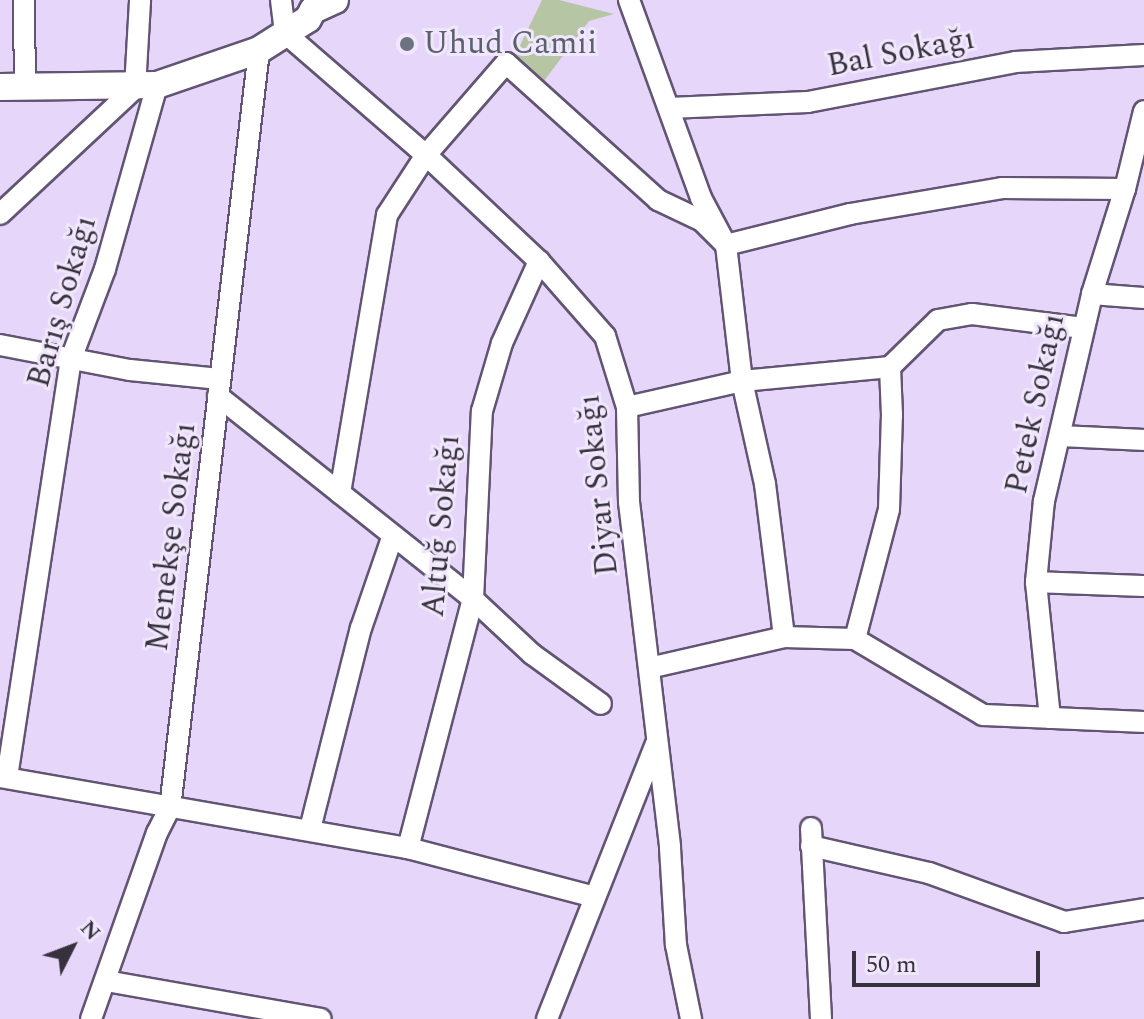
<!DOCTYPE html>
<html>
<head>
<meta charset="utf-8">
<style>
  body { margin:0 }
  #map { position:relative; width:1144px; height:1019px; overflow:hidden; background:#e6d6f9; font-family:Spectral,serif }
  div>[style] { position:absolute }
  [style*='--x'] { left:calc(var(--x)*1px); top:calc(var(--y)*1px); width:calc(var(--w)*1px); rotate:calc(var(--a)*1deg) }
  .green>* { inset:0; background:#b6c5a3 }
  .roads { filter:drop-shadow(2px 0 #625573) drop-shadow(-2px 0 #625573) drop-shadow(0 2px #625573) drop-shadow(0 -2px #625573) }
  .minor>* { height:20px; margin:-10px; padding:0 10px; transform-origin:10px; border-radius:10px; background:#fff }
  .tertiary>* { height:26px; margin:-13px; padding:0 13px; transform-origin:13px; border-radius:13px; background:#fff }
  .dots>* { width:22px; height:22px; translate:-50% -50%; box-sizing:border-box; border:4px solid #f0e7fc; border-radius:50% }
  span { translate:-50% -50%; white-space:nowrap; text-align:center; line-height:1.15; -webkit-text-stroke:6px #f0e7fc; paint-order:stroke }
  .worship-label { font-size:32px; color:#5b616d }
  .left { translate:0 -50%; text-align:left }
  .street-label { font-size:32px; color:#37313e }
  .north { position:absolute; left:32px; top:907px; width:80px; height:80px; -webkit-text-stroke:6px #f0e7fc; paint-order:stroke; rotate:48deg; font-size:22px; font-weight:700; line-height:32px; text-align:center; color:#37313e }
  .north::after { content:''; display:block; margin:auto; width:28px; height:36px; background:#37313e; clip-path:polygon(50% 0,100% 100%,50% 72%,0 100%) }
  .scale { position:absolute; left:852px; top:951px; width:188px; height:36px; box-sizing:border-box; border:4px solid #37313e; border-top:0; padding-left:10px; font-size:24px; line-height:28px; white-space:nowrap; color:#37313e; -webkit-text-stroke:6px #f0e7fc; paint-order:stroke }
</style>
</head>
<body>
<div id="map">
  <div class="green">
    <i style="clip-path:polygon(542px 0,559px 0,614px 14px,589px 21px,544px 81px,514px 58px)"></i>
  </div>
  <div class="roads">
    <div class="minor">
      <i style="--x:24;--y:0;--w:89;--a:89.4"></i>
      <i style="--x:281;--y:0;--w:33;--a:83"></i>
      <i style="--x:285;--y:33;--w:186;--a:40.9"></i>
      <i style="--x:426;--y:155;--w:155;--a:43.2"></i>
      <i style="--x:539;--y:261;--w:100;--a:48.7"></i>
      <i style="--x:605;--y:336;--w:74;--a:72.8"></i>
      <i style="--x:627;--y:407;--w:95;--a:88.8"></i>
      <i style="--x:629;--y:502;--w:348;--a:83.2"></i>
      <i style="--x:670;--y:848;--w:97;--a:86.5"></i>
      <i style="--x:676;--y:945;--w:76;--a:78.5"></i>
      <i style="--x:629;--y:0;--w:211;--a:70"></i>
      <i style="--x:701;--y:198;--w:53;--a:62"></i>
      <i style="--x:726;--y:245;--w:137;--a:83.3"></i>
      <i style="--x:742;--y:381;--w:106;--a:77.4"></i>
      <i style="--x:765;--y:484;--w:154;--a:82.9"></i>
      <i style="--x:669;--y:108;--w:139;--a:-2.5"></i>
      <i style="--x:808;--y:102;--w:211;--a:-10.9"></i>
      <i style="--x:1015;--y:62;--w:129;--a:-3.1"></i>
      <i style="--x:0;--y:214;--w:185;--a:-43"></i>
      <i style="--x:135;--y:88;--w:88;--a:-86.7"></i>
      <i style="--x:1092;--y:294;--w:52;--a:4.4"></i>
      <i style="--x:0;--y:345;--w:132;--a:10.9"></i>
      <i style="--x:130;--y:370;--w:90;--a:5.7"></i>
      <i style="--x:890;--y:367;--w:67;--a:-44.4"></i>
      <i style="--x:938;--y:320;--w:35;--a:-10"></i>
      <i style="--x:972;--y:314;--w:112;--a:7.2"></i>
      <i style="--x:218;--y:396;--w:326;--a:38.5"></i>
      <i style="--x:473;--y:599;--w:81;--a:43"></i>
      <i style="--x:532;--y:654;--w:85;--a:35.9"></i>
      <i style="--x:627;--y:407;--w:118;--a:-12.7"></i>
      <i style="--x:742;--y:381;--w:149;--a:-5.4"></i>
      <i style="--x:1060;--y:436;--w:84;--a:2.7"></i>
      <i style="--x:340;--y:493;--w:282;--a:-80.4"></i>
      <i style="--x:387;--y:215;--w:72;--a:-57"></i>
      <i style="--x:426;--y:155;--w:122;--a:-49"></i>
      <i style="--x:506;--y:63;--w:205;--a:42"></i>
      <i style="--x:658;--y:200;--w:49;--a:25.5"></i>
      <i style="--x:702;--y:221;--w:34;--a:45"></i>
      <i style="--x:726;--y:245;--w:128;--a:-14"></i>
      <i style="--x:850;--y:214;--w:154;--a:-9.7"></i>
      <i style="--x:1002;--y:188;--w:123;--a:0.5"></i>
      <i style="--x:1036;--y:582;--w:108;--a:2.1"></i>
      <i style="--x:855;--y:639;--w:149;--a:30.7"></i>
      <i style="--x:983;--y:715;--w:161;--a:2.5"></i>
      <i style="--x:855;--y:639;--w:134;--a:-75.3"></i>
      <i style="--x:889;--y:509;--w:94;--a:-88.2"></i>
      <i style="--x:892;--y:415;--w:48;--a:-92.4"></i>
      <i style="--x:649;--y:668;--w:139;--a:-12.9"></i>
      <i style="--x:784;--y:637;--w:71;--a:1.6"></i>
      <i style="--x:1050;--y:718;--w:137;--a:-95.9"></i>
      <i style="--x:1036;--y:582;--w:81;--a:-84.4"></i>
      <i style="--x:1044;--y:501;--w:212;--a:-76.9"></i>
      <i style="--x:1092;--y:294;--w:110;--a:-72.6"></i>
      <i style="--x:1125;--y:189;--w:80;--a:-76.3"></i>
      <i style="--x:0;--y:777;--w:414;--a:9.9"></i>
      <i style="--x:408;--y:848;--w:193;--a:14.7"></i>
      <i style="--x:7;--y:777;--w:423;--a:-81.3"></i>
      <i style="--x:71;--y:359;--w:96;--a:-69.3"></i>
      <i style="--x:105;--y:269;--w:191;--a:-74.2"></i>
      <i style="--x:811;--y:828;--w:191;--a:87"></i>
      <i style="--x:310;--y:829;--w:207;--a:-75.8"></i>
      <i style="--x:361;--y:628;--w:95;--a:-71"></i>
      <i style="--x:811;--y:846;--w:121;--a:12.9"></i>
      <i style="--x:929;--y:873;--w:144;--a:19.9"></i>
      <i style="--x:1064;--y:922;--w:81;--a:-9.2"></i>
      <i style="--x:408;--y:848;--w:257;--a:-75.4"></i>
      <i style="--x:473;--y:599;--w:188;--a:-87.3"></i>
      <i style="--x:482;--y:411;--w:71;--a:-73.6"></i>
      <i style="--x:502;--y:343;--w:90;--a:-65.7"></i>
      <i style="--x:106;--y:981;--w:218;--a:10"></i>
      <i style="--x:91;--y:1019;--w:197;--a:-70.5"></i>
      <i style="--x:157;--y:833;--w:28;--a:-63"></i>
      <i style="--x:170;--y:808;--w:763;--a:-83.3"></i>
      <i style="--x:547;--y:1019;--w:296;--a:-68.4"></i>
    </div>
    <div class="tertiary">
      <i style="--x:0;--y:87;--w:157;--a:-0.7"></i>
      <i style="--x:157;--y:85;--w:108;--a:-18.9"></i>
      <i style="--x:259;--y:50;--w:58;--a:-32.3"></i>
      <i style="--x:308;--y:19;--w:10;--a:-61"></i>
      <i style="--x:313;--y:10;--w:24;--a:-24"></i>
    </div>
  </div>
  <div class="dots">
    <i style="left:407px;top:44px;background:#6b7280"></i>
  </div>
  <div class="worship-label">
    <span class="left" style="left:423px;top:44px">Uhud Camii</span>
  </div>
  <div class="street-label">
    <span style="left:901px;top:53px;rotate:-11deg">Bal Sokağı</span>
    <span style="left:63px;top:302px;rotate:-74deg">Barış Sokağı</span>
    <span style="left:1036px;top:404px;rotate:-78deg">Petek Sokağı</span>
    <span style="left:599px;top:485px;rotate:-96deg">Diyar Sokağı</span>
    <span style="left:442px;top:526px;rotate:-85deg">Altuğ Sokağı</span>
    <span style="left:172px;top:537px;rotate:-83deg">Menekşe Sokağı</span>
  </div>
  <div class="north">N</div>
  <div class="scale">50 m</div>
</div>
</body>
</html>
